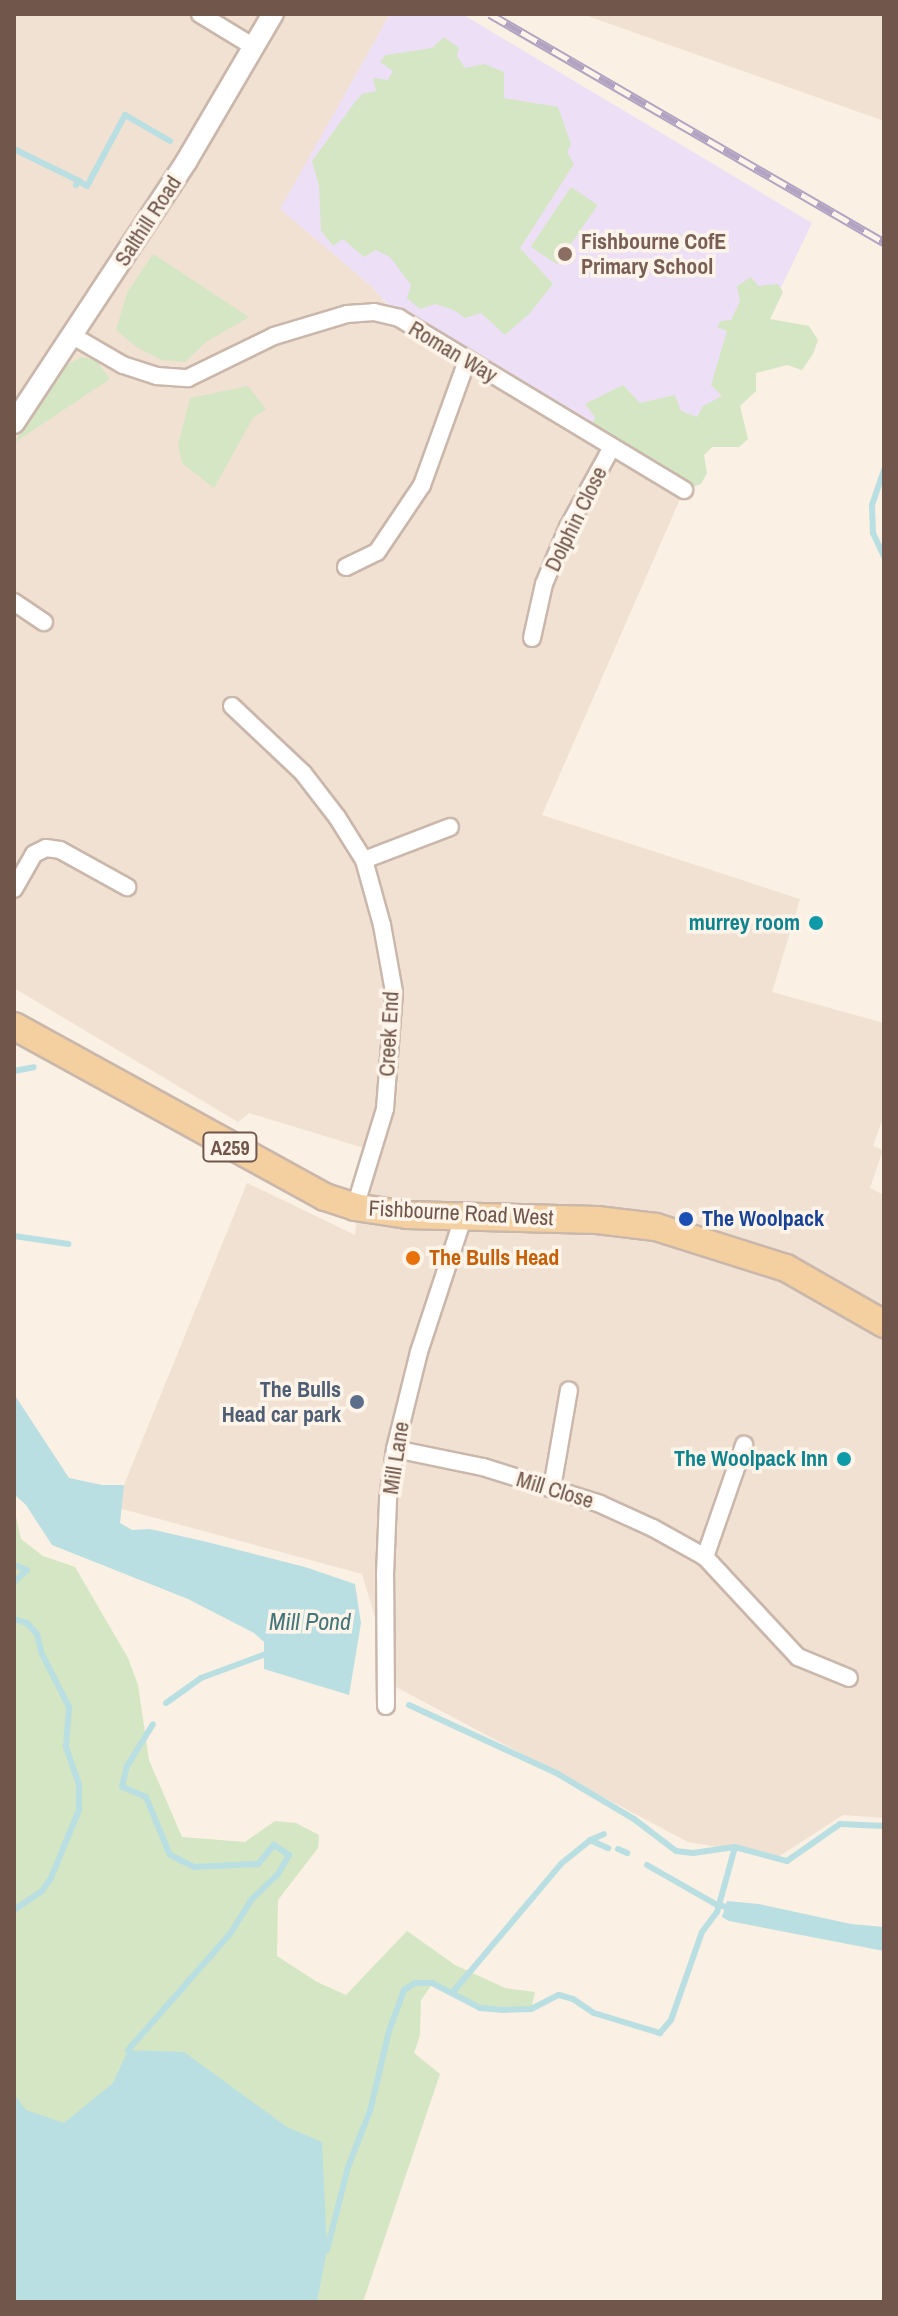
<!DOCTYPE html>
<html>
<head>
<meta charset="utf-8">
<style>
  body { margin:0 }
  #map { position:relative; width:898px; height:2316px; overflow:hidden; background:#faf0e3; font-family:"Archivo Narrow",sans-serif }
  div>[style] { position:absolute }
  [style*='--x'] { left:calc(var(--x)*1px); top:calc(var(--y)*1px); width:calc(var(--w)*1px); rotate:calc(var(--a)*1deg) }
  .residential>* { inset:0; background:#f1e1d2 }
  .education>* { inset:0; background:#ede0f6 }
  .green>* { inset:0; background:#d4e6c3; transform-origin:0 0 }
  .water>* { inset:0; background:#b9dfe2 }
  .stream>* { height:6px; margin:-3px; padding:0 3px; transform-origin:3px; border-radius:3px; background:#b9dfe2 }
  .roads { filter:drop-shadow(2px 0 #cab7ab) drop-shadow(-2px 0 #cab7ab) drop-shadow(0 2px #cab7ab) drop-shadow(0 -2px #cab7ab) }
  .minor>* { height:16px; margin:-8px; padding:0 8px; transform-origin:8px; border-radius:8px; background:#fff }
  .tertiary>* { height:20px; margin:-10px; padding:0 10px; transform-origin:10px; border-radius:10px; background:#fff }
  .primary>* { height:26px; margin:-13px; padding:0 13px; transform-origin:13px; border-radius:13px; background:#f4cfa0 }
  .rail>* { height:9px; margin-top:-4.5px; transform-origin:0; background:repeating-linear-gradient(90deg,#fef4e9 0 18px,#b2a3c2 0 36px); box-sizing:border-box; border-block:2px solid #b2a3c2 }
  .dots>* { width:22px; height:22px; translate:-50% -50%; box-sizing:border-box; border:4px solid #fef4e9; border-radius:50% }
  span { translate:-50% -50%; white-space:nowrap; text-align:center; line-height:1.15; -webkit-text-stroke:7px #fef4e9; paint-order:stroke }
  .shield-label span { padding:2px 6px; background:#fef4e9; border:2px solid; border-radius:6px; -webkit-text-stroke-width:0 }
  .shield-label { font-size:20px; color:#70564b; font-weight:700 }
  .street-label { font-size:22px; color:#70564b }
  .education-label { font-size:22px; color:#785e54; font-weight:700 }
  .left { translate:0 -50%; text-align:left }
  .culture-label { font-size:22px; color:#0d838f; font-weight:700 }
  .right { translate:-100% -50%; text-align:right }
  .transit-label { font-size:22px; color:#164399; font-weight:700 }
  .food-label { font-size:22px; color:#c56008; font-weight:700 }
  .service-label { font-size:22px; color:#4e5e75; font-weight:700 }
  .water-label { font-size:24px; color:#43767b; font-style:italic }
  .frame { position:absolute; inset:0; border:16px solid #70564b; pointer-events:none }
</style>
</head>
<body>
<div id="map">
  <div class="residential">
    <i style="clip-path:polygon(14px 14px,390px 14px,281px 209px,370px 285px,399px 318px,684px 490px,542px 815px,800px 899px,772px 992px,884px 1023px,884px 1115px,873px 1146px,883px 1150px,870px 1188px,884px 1195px,884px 1818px,843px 1815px,778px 1857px,688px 1842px,396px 1687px,362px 1574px,115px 1507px,247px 1183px,355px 1235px,364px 1148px,249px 1113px,238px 1122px,14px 988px)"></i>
    <i style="clip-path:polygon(582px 14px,884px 14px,884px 121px)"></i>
  </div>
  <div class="education">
    <i style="clip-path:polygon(390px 14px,462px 14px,812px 223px,684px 490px,402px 320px,370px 285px,280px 209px)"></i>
  </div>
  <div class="green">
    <i style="clip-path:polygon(444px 37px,459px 48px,457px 56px,465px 68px,484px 64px,504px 72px,504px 98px,558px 107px,571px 144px,567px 152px,574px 164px,520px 248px,553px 284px,530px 313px,505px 335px,481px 313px,465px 318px,454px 310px,435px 304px,420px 309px,407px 298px,411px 285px,390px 257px,376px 250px,364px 257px,343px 239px,333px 246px,321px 231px,319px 186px,312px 161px,355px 102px,362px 94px,376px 91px,373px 78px,388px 80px,393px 71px,380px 62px,386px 55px,432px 48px)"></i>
    <i style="left:571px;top:187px;width:32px;height:72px;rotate:34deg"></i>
    <i style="clip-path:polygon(153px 254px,249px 317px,206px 342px,185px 362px,162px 360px,138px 348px,116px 330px,127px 293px)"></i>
    <i style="clip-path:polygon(751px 277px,758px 286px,778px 284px,783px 292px,770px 319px,809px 326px,818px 340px,813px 354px,802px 370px,787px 365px,756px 373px,756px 391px,740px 406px,748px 439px,739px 447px,712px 447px,704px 455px,707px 473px,701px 484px,678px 492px,664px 488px,592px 425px,595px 417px,585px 404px,623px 385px,640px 403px,675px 395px,681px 411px,697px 417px,703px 406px,722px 396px,711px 385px,727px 331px,717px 327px,721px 321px,731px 320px,740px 301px,737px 286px)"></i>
    <i style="clip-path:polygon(81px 357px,96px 360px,110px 379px,14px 443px,67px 365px)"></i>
    <i style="clip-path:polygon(248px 386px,266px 409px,253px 418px,214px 488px,182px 463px,178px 445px,190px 398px)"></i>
    <i style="clip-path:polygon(14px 1508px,21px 1539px,43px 1556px,75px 1567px,128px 1658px,138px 1685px,149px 1760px,182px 1837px,245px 1842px,275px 1821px,296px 1823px,319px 1835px,318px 1848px,278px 1900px,277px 1956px,317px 1982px,346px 1995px,407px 1931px,455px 1965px,505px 1988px,535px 1992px,531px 2009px,480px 2008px,433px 1983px,421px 2000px,420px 2035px,414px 2053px,440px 2074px,363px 2302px,317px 2302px,326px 2251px,228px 2302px,14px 2302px)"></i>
  </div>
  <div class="water">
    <i style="clip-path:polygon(14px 1394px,69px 1478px,102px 1485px,124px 1485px,120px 1523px,132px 1530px,150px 1529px,207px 1542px,305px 1567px,355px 1584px,361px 1623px,349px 1695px,264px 1669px,264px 1642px,254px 1633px,188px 1599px,52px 1545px,26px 1505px,14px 1494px)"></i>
    <i style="clip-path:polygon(727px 1901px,759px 1904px,851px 1924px,884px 1927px,884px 1951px,729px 1921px,722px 1917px)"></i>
    <i style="clip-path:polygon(128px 2050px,184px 2052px,287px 2127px,322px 2142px,327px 2250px,317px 2302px,14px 2302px,14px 2094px,26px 2110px,64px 2123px,113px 2083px)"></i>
  </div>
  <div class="stream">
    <i style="--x:14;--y:149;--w:72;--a:26.2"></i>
    <i style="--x:79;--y:181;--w:5;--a:127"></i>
    <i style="--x:79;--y:181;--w:9;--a:32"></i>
    <i style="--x:87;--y:186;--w:81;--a:-61.8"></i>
    <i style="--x:125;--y:115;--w:52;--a:30"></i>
    <i style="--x:884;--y:470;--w:37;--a:109"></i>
    <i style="--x:872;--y:505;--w:28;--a:88"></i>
    <i style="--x:873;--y:533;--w:26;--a:65"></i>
    <i style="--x:14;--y:1071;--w:20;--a:-11"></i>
    <i style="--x:14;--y:1236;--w:55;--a:8.4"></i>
    <i style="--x:14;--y:1565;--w:14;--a:21"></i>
    <i style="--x:27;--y:1570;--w:18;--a:137"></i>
    <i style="--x:14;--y:1619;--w:14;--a:17"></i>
    <i style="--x:27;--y:1623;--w:15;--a:48"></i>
    <i style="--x:37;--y:1634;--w:18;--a:77"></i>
    <i style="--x:41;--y:1652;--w:62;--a:63"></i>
    <i style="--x:69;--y:1707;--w:40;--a:94.3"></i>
    <i style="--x:66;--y:1747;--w:39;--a:71"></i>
    <i style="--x:79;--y:1784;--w:26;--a:90"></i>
    <i style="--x:79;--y:1810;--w:74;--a:112.4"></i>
    <i style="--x:51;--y:1878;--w:16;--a:125"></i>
    <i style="--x:42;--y:1891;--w:34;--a:146"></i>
    <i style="--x:166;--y:1703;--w:43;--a:-35.5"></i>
    <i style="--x:201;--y:1678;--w:69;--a:-20.3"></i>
    <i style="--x:409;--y:1705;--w:164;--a:24.8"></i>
    <i style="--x:558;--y:1774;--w:88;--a:30.6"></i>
    <i style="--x:634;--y:1819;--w:53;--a:37.3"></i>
    <i style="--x:676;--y:1851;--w:17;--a:7"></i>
    <i style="--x:693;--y:1853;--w:42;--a:-8.1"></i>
    <i style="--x:735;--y:1847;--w:54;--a:15.1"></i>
    <i style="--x:787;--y:1861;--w:65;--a:-34.9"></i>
    <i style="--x:840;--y:1824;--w:44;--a:2.6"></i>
    <i style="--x:590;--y:1840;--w:20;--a:24"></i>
    <i style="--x:618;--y:1849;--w:10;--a:24"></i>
    <i style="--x:647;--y:1865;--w:81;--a:29.7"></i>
    <i style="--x:717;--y:1905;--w:15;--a:11"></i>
    <i style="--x:452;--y:1993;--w:170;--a:-49.8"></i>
    <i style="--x:562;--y:1863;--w:36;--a:-39"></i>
    <i style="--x:590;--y:1840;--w:15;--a:-23"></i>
    <i style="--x:128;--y:2050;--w:154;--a:-48.7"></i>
    <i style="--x:230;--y:1934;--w:40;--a:-58"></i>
    <i style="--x:251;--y:1900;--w:37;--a:-44"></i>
    <i style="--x:278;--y:1874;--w:22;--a:-60"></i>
    <i style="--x:289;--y:1855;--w:18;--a:-146"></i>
    <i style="--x:274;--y:1845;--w:25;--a:130"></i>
    <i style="--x:258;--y:1864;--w:64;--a:177.3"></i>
    <i style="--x:194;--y:1867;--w:27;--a:-153"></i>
    <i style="--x:170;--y:1855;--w:63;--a:-112.5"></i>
    <i style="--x:146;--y:1797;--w:26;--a:-157"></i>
    <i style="--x:122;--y:1787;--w:22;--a:-77"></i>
    <i style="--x:127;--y:1766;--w:49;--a:-58.2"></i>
    <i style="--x:327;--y:2250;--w:86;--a:-75.8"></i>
    <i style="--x:348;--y:2167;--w:60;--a:-68.6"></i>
    <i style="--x:370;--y:2111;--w:82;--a:-76.6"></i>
    <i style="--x:389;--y:2031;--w:44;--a:-69.9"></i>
    <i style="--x:404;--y:1990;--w:13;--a:-32"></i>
    <i style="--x:415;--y:1983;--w:17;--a:0"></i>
    <i style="--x:432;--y:1983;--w:54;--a:27.5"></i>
    <i style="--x:480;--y:2008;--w:23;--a:5"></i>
    <i style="--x:503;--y:2010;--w:28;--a:-2"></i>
    <i style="--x:531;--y:2009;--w:31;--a:-27"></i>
    <i style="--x:559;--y:1995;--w:15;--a:16"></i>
    <i style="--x:573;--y:1999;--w:25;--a:34"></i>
    <i style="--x:594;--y:2013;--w:69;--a:16.9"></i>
    <i style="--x:660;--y:2033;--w:17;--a:-50"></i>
    <i style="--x:671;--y:2020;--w:93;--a:-70.6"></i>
    <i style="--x:702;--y:1932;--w:25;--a:-53"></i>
    <i style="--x:717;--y:1912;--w:67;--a:-74.5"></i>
  </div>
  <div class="roads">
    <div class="minor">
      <i style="--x:200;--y:14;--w:63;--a:31.4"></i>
      <i style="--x:73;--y:336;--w:58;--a:30.1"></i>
      <i style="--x:123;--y:365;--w:36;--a:18"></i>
      <i style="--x:157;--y:376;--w:31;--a:4"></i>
      <i style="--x:188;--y:378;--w:96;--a:-26"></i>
      <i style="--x:274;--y:336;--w:76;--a:-16.8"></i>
      <i style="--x:347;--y:314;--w:27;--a:-4"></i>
      <i style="--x:374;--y:312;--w:26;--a:13"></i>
      <i style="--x:399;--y:318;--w:333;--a:31.1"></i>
      <i style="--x:346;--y:567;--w:34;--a:-26"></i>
      <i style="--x:377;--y:552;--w:81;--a:-56.1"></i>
      <i style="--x:422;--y:485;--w:132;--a:-70.1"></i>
      <i style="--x:14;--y:602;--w:36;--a:34"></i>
      <i style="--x:532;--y:638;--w:55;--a:-77.5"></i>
      <i style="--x:544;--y:584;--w:62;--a:-67.2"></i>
      <i style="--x:568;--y:527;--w:91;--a:-61.2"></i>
      <i style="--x:232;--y:706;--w:98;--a:43.3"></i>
      <i style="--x:303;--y:773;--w:56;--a:52.3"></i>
      <i style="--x:337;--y:817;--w:51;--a:57.9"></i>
      <i style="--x:364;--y:860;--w:67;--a:74.5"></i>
      <i style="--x:382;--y:925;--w:68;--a:79.8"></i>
      <i style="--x:394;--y:992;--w:117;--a:94.4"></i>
      <i style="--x:385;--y:1109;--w:102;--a:107"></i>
      <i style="--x:364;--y:860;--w:92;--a:-21"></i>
      <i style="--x:14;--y:889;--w:40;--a:-60.3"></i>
      <i style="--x:34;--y:854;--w:13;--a:-27"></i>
      <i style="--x:46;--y:848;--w:14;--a:8"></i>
      <i style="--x:60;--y:850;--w:77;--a:28.9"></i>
      <i style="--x:395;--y:1449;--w:90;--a:11.6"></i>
      <i style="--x:483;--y:1467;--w:123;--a:17.5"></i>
      <i style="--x:600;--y:1504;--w:58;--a:24.4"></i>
      <i style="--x:653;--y:1528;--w:60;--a:29.1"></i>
      <i style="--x:705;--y:1557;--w:137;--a:47.1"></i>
      <i style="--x:798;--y:1657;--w:55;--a:22.4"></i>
      <i style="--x:552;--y:1488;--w:99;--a:-80.2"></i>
      <i style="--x:705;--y:1557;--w:119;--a:-70.8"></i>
      <i style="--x:386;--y:1706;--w:131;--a:-90.4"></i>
      <i style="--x:385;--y:1575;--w:76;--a:-87.7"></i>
      <i style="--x:388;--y:1499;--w:50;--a:-82"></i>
      <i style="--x:395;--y:1449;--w:100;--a:-76.1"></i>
      <i style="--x:419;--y:1352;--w:141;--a:-71.8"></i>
    </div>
    <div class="tertiary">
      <i style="--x:14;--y:423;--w:313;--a:-56.6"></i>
      <i style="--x:186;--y:162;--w:172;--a:-59.6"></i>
    </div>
    <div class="primary">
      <i style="--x:14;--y:1026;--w:355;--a:28.8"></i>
      <i style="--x:325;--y:1197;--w:32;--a:18"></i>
      <i style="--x:355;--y:1207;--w:53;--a:8.7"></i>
      <i style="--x:407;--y:1215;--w:190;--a:1.5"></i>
      <i style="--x:597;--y:1220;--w:59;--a:6.8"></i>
      <i style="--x:656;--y:1227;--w:136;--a:17.5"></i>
      <i style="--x:786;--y:1268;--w:113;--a:29.7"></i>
    </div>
  </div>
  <div class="rail">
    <i style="--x:490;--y:14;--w:455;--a:30.1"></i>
  </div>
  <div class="dots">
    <i style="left:565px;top:254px;background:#8d6e63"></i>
    <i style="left:816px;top:923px;background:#0f9aa8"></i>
    <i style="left:686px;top:1219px;background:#1a4fb4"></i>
    <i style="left:413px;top:1258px;background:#e8710a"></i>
    <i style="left:357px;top:1402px;background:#5c6f8a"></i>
    <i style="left:844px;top:1459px;background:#0f9aa8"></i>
  </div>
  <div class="shield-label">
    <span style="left:230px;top:1147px">A259</span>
  </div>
  <div class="street-label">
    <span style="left:148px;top:221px;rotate:-57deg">Salthill Road</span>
    <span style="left:453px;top:352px;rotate:31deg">Roman Way</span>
    <span style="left:576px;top:519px;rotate:-64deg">Dolphin Close</span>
    <span style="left:389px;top:1034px;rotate:-87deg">Creek End</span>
    <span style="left:461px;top:1213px;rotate:3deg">Fishbourne Road West</span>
    <span style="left:396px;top:1458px;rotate:-81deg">Mill Lane</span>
    <span style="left:555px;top:1490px;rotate:17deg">Mill Close</span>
  </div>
  <div class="education-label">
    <span class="left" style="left:581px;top:254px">Fishbourne CofE<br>Primary School</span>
  </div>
  <div class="culture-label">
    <span class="right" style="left:800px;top:923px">murrey room</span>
    <span class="right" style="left:828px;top:1459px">The Woolpack Inn</span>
  </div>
  <div class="transit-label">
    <span class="left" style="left:702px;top:1219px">The Woolpack</span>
  </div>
  <div class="food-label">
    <span class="left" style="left:429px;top:1258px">The Bulls Head</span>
  </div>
  <div class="service-label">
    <span class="right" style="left:341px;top:1402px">The Bulls<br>Head car park</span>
  </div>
  <div class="water-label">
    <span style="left:310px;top:1622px">Mill Pond</span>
  </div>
  <div class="frame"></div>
</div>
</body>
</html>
